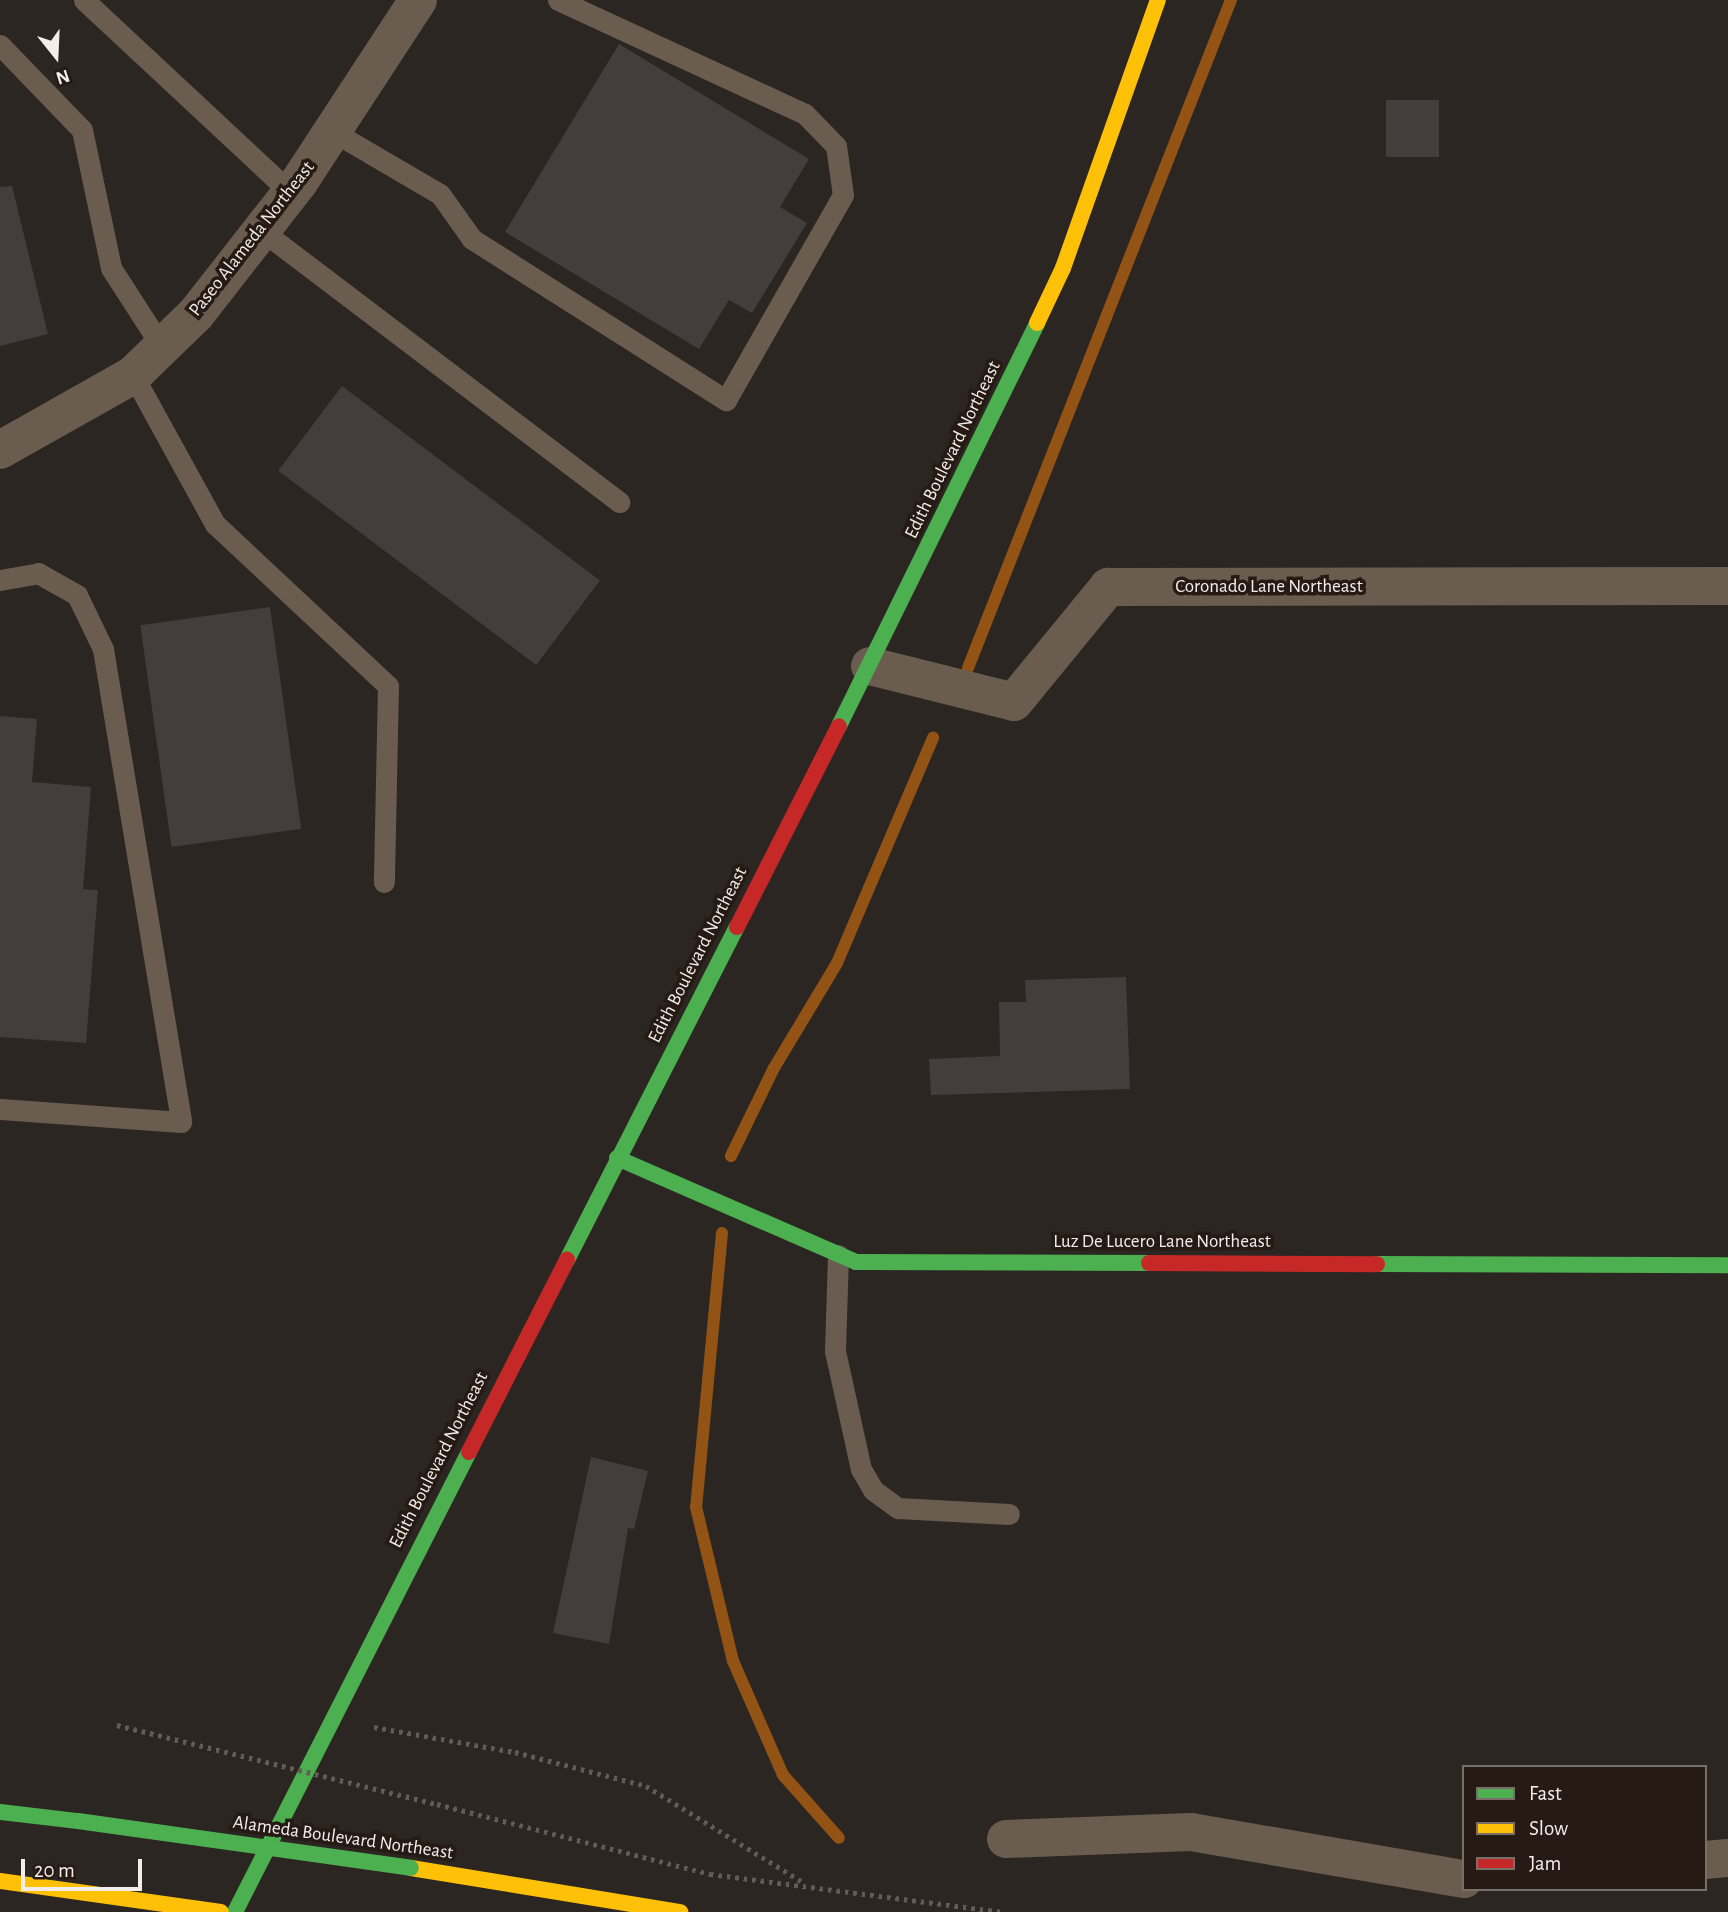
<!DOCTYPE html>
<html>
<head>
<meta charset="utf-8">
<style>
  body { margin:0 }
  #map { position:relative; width:1728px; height:1912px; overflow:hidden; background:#2b2622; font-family:"Alegreya Sans",sans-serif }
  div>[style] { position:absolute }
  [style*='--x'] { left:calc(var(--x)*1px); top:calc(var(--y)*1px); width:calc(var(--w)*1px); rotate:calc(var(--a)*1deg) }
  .stream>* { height:12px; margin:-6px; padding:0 6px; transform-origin:6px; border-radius:6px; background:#935315 }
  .building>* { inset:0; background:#433e3b; transform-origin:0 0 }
  .path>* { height:4.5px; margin-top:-2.25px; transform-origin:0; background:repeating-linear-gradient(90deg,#655b52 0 3.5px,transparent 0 8.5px) }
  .lane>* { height:21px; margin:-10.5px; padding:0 10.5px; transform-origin:10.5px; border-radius:10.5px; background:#6b5c50 }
  .street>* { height:38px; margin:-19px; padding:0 19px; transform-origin:19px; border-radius:19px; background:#6b5c50 }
  .fast>* { height:16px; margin:-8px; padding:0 8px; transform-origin:8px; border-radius:8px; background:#4caf50 }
  .slow>* { height:16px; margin:-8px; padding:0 8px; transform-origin:8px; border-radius:8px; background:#ffc107 }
  .jam>* { height:16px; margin:-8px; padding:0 8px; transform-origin:8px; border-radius:8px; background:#c62828 }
  .path-bridge>* { height:4.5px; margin-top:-2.25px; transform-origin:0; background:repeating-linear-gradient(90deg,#655b52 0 3.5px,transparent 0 8.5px) }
  .fast-bridge>* { height:16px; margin:-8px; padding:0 8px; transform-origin:8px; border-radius:8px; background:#4caf50 }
  span { translate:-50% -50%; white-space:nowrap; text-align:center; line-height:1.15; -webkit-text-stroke:7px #251b14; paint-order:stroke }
  .street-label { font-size:19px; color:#f4ede8 }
  .legend { position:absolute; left:1462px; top:1765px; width:245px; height:126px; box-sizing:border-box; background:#251b14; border:2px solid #786f69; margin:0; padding:9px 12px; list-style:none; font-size:21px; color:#f4ede8 }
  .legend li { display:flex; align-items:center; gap:14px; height:35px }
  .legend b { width:35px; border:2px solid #786f69 }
  .north { position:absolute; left:21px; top:21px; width:70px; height:70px; -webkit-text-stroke:5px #251b14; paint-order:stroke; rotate:162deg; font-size:19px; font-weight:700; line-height:28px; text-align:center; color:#f4ede8 }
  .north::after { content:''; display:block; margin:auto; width:24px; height:32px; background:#f4ede8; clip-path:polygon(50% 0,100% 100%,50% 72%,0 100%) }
  .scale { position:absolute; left:21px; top:1859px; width:121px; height:32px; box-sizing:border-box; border:4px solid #f4ede8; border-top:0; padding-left:9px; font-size:21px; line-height:24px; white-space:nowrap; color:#f4ede8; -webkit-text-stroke:5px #251b14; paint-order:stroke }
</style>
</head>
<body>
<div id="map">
  <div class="stream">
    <i style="--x:968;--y:668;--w:718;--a:-68.51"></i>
    <i style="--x:731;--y:1156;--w:98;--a:-64"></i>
    <i style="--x:774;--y:1068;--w:122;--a:-59"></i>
    <i style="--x:837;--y:963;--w:245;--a:-66.9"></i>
    <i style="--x:722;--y:1233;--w:275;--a:95.4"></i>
    <i style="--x:696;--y:1507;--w:158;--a:76.5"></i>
    <i style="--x:733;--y:1661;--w:124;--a:66.3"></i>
    <i style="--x:783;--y:1775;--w:84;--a:48.4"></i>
  </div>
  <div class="building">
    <i style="clip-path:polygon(619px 44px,809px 159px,780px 207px,807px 223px,752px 313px,729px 300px,699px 349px,505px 232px)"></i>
    <i style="left:1386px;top:100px;width:53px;height:57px"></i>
    <i style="clip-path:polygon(12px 186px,48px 334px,0 346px,0 187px)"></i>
    <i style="left:342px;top:386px;width:323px;height:106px;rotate:37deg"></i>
    <i style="left:270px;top:607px;width:224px;height:131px;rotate:82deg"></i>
    <i style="clip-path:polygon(0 716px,37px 719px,32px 782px,91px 787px,83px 889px,98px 890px,86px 1043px,0 1037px)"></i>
    <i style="clip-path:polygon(1126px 977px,1130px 1089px,931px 1095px,929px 1059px,1000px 1056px,999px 1002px,1026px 1002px,1025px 980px)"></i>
    <i style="clip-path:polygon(591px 1457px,648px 1471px,634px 1529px,628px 1528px,609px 1644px,553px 1633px)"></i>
  </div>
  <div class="path">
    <i style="--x:374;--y:1727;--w:143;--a:10.1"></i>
    <i style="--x:515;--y:1752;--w:135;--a:14.5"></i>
    <i style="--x:646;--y:1786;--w:182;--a:31.5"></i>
    <i style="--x:437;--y:1804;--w:282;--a:14.4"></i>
    <i style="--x:710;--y:1874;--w:293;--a:7.4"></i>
  </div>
  <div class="lane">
    <i style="--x:84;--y:0;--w:283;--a:43"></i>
    <i style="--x:0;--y:45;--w:118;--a:46"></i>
    <i style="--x:82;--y:130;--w:141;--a:78.1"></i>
    <i style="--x:111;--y:268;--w:94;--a:57.2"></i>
    <i style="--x:332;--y:131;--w:125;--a:30.3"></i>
    <i style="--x:440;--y:194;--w:55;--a:54.6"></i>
    <i style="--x:472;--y:239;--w:301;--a:32.4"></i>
    <i style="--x:726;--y:400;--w:236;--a:-60.3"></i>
    <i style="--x:843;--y:195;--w:49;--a:-98.1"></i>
    <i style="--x:836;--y:146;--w:45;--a:-134.1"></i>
    <i style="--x:805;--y:114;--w:272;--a:-155.2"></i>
    <i style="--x:261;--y:230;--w:450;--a:37.2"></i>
    <i style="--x:133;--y:375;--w:170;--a:61.2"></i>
    <i style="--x:215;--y:524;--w:237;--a:43.1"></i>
    <i style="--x:388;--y:686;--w:196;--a:91.2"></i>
    <i style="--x:0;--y:580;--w:39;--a:-10"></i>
    <i style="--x:38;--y:573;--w:45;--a:29.4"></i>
    <i style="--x:77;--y:595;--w:60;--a:64.3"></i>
    <i style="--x:103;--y:649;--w:479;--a:80.6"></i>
    <i style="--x:181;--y:1122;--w:181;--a:-175.9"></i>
    <i style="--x:838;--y:1255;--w:96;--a:91.8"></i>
    <i style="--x:835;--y:1351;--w:121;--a:77.6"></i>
    <i style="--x:861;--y:1469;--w:24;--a:60"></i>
    <i style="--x:873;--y:1490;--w:31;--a:36"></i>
    <i style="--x:898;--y:1508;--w:111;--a:3.1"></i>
  </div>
  <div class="street">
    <i style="--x:0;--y:450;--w:153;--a:-29.4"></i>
    <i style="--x:133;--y:375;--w:88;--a:-44.1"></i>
    <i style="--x:196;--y:314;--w:167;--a:-52"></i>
    <i style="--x:299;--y:182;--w:217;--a:-56.8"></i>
    <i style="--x:870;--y:666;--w:148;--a:14"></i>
    <i style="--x:1014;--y:702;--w:149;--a:-50.7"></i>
    <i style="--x:1108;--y:587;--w:620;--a:-0.09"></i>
    <i style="--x:1006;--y:1839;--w:185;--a:-2.2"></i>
    <i style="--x:1191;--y:1832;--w:277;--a:9.8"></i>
    <i style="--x:1705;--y:1860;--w:23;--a:-5"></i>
  </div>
  <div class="fast">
    <i style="--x:839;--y:726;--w:449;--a:-63.8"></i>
    <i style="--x:617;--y:1158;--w:261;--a:23.5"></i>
    <i style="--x:856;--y:1262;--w:293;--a:0.2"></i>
    <i style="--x:567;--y:1260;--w:374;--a:-63"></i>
    <i style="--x:1377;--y:1264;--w:351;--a:0.2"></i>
    <i style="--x:0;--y:1812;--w:79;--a:6.6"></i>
    <i style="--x:235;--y:1912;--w:516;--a:-63.04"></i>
  </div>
  <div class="slow">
    <i style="--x:1037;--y:323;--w:61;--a:-64.7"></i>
    <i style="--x:1063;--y:268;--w:284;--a:-70.5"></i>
    <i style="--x:411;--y:1868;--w:273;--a:9.3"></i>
    <i style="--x:0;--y:1881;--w:223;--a:8"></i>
  </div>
  <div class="jam">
    <i style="--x:737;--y:927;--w:225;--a:-63.1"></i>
    <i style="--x:1149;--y:1263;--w:228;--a:0.3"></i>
    <i style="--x:469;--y:1452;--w:216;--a:-63"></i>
  </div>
  <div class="path-bridge">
    <i style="--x:117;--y:1725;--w:330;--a:13.9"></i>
  </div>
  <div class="fast-bridge">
    <i style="--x:78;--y:1821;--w:336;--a:8"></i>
  </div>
  <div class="street-label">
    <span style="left:252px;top:239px;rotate:-52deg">Paseo Alameda Northeast</span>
    <span style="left:953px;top:450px;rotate:-64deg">Edith Boulevard Northeast</span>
    <span style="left:1269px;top:587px">Coronado Lane Northeast</span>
    <span style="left:698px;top:955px;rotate:-63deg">Edith Boulevard Northeast</span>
    <span style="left:1162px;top:1242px">Luz De Lucero Lane Northeast</span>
    <span style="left:439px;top:1460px;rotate:-63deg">Edith Boulevard Northeast</span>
    <span style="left:343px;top:1838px;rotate:8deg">Alameda Boulevard Northeast</span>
  </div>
  <ul class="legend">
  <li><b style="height:9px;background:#4caf50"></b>Fast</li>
  <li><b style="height:9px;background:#ffc107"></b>Slow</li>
  <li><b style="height:9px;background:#c62828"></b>Jam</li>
  </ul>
  <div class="north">N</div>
  <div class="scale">20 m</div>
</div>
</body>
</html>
